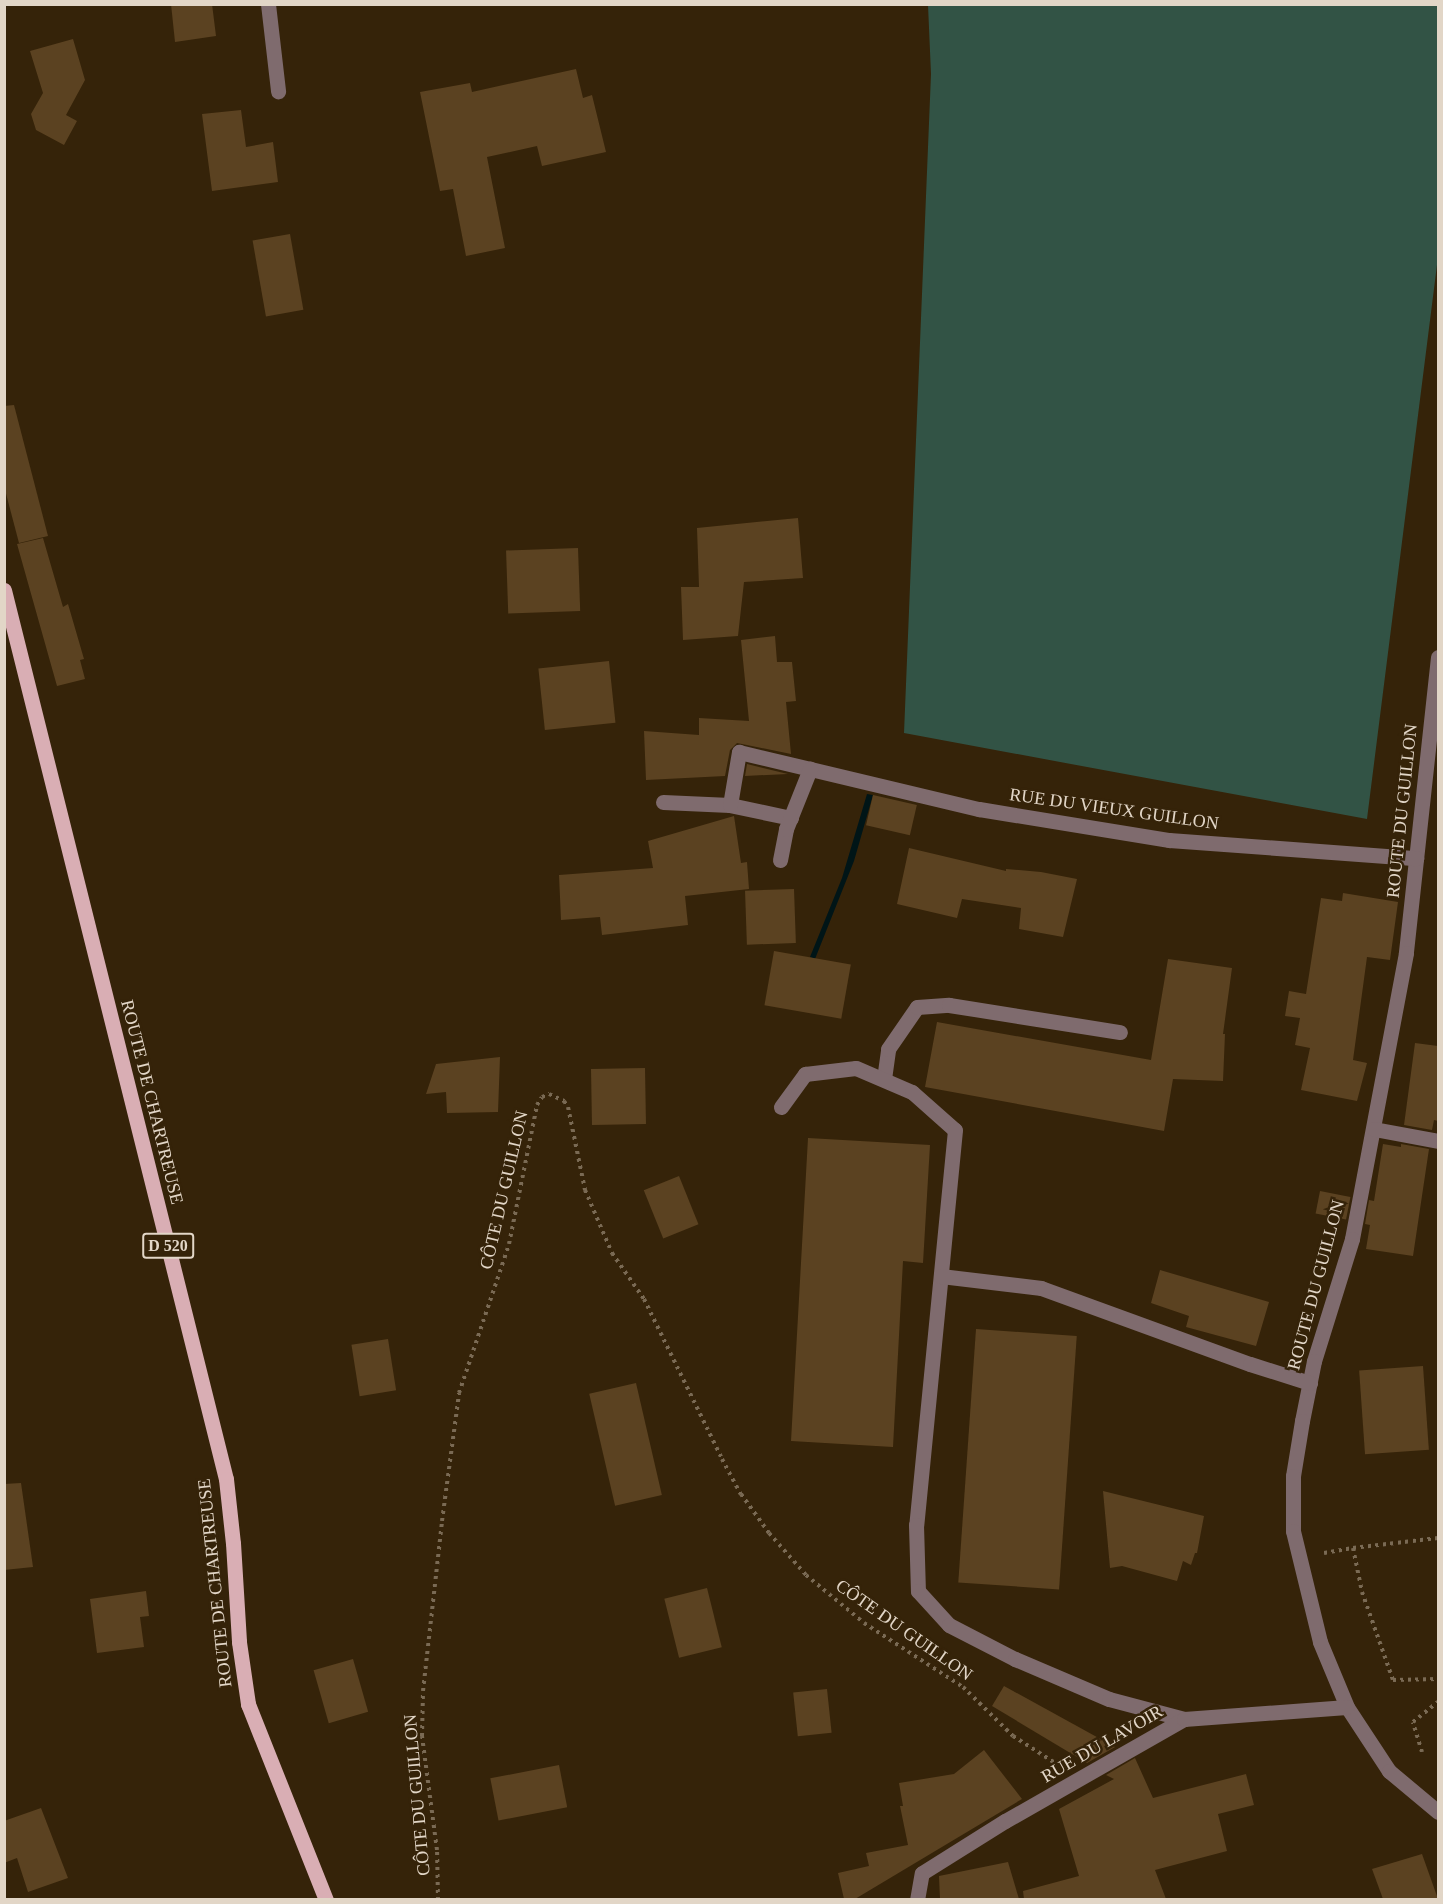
<!DOCTYPE html>
<html>
<head>
<meta charset="utf-8">
<style>
  body { margin:0 }
  #map { position:relative; width:1443px; height:1904px; overflow:hidden; background:#352309; font-family:Georgia,serif }
  div>[style] { position:absolute }
  [style*='--x'] { left:calc(var(--x)*1px); top:calc(var(--y)*1px); width:calc(var(--w)*1px); rotate:calc(var(--a)*1deg) }
  .green>* { inset:0; background:#325345 }
  .water>* { inset:0; background:#001517 }
  .building>* { inset:0; background:#5b4221; transform-origin:0 0 }
  .path>* { height:4px; margin-top:-2px; transform-origin:0; background:repeating-linear-gradient(90deg,#7a6a54 0 3px,transparent 0 7.5px) }
  .minor>* { height:15px; margin:-7.5px; padding:0 7.5px; transform-origin:7.5px; border-radius:7.5px; background:#7f6b6e }
  .major>* { height:15px; margin:-7.5px; padding:0 7.5px; transform-origin:7.5px; border-radius:7.5px; background:#d9aeb4 }
  span { translate:-50% -50%; white-space:nowrap; text-align:center; line-height:1.15; -webkit-text-stroke:5px #352309; paint-order:stroke }
  .shield-label span { padding:2px 4px; background:#352309; border:2px solid; border-radius:4px; -webkit-text-stroke-width:0 }
  .shield-label { font-size:16px; color:#e2d6c7; font-weight:700 }
  .street-label { font-size:18px; color:#e2d6c7 }
  .frame { position:absolute; inset:0; border:6px solid #e2d6c7; pointer-events:none }
</style>
</head>
<body>
<div id="map">
  <div class="green">
    <i style="clip-path:polygon(928px 5px,1438px 5px,1438px 257px,1367px 819px,904px 733px,931px 74px)"></i>
  </div>
  <div class="water">
    <i style="clip-path:polygon(867px 794px,873px 795px,854px 861px,815px 959px,810px 957px,842px 878px)"></i>
  </div>
  <div class="building">
    <i style="clip-path:polygon(171px 4px,212px 4px,216px 36px,175px 42px)"></i>
    <i style="clip-path:polygon(73px 39px,85px 80px,66px 115px,77px 121px,64px 145px,36px 130px,31px 114px,43px 93px,30px 51px)"></i>
    <i style="clip-path:polygon(576px 69px,583px 98px,592px 95px,606px 152px,542px 166px,537px 146px,487px 157px,505px 248px,466px 256px,453px 189px,440px 191px,420px 92px,470px 83px,472px 92px)"></i>
    <i style="clip-path:polygon(241px 110px,246px 147px,273px 142px,278px 182px,212px 191px,202px 114px)"></i>
    <i style="left:290px;top:234px;width:77px;height:38px;rotate:80deg"></i>
    <i style="clip-path:polygon(14px 405px,48px 536px,19px 543px,4px 486px,4px 406px)"></i>
    <i style="clip-path:polygon(798px 518px,803px 578px,744px 582px,738px 636px,683px 640px,681px 587px,699px 587px,697px 528px)"></i>
    <i style="clip-path:polygon(43px 538px,63px 607px,68px 604px,84px 659px,80px 660px,85px 679px,57px 686px,17px 544px)"></i>
    <i style="left:578px;top:548px;width:63px;height:72px;rotate:88deg"></i>
    <i style="clip-path:polygon(775px 636px,777px 662px,792px 662px,796px 701px,786px 702px,791px 754px,737px 743px,730px 750px,725px 776px,646px 780px,644px 731px,699px 735px,699px 718px,749px 721px,741px 640px)"></i>
    <i style="left:609px;top:661px;width:62px;height:71px;rotate:84deg"></i>
    <i style="clip-path:polygon(747px 764px,788px 774px,745px 776px)"></i>
    <i style="left:873px;top:795px;width:45px;height:31px;rotate:13deg"></i>
    <i style="clip-path:polygon(734px 816px,741px 863px,747px 862px,749px 889px,685px 896px,688px 925px,602px 935px,600px 917px,561px 920px,559px 875px,653px 868px,648px 841px)"></i>
    <i style="clip-path:polygon(909px 848px,1006px 871px,1006px 869px,1041px 872px,1077px 879px,1063px 937px,1019px 929px,1021px 908px,962px 899px,957px 918px,897px 904px)"></i>
    <i style="left:794px;top:889px;width:54px;height:49px;rotate:88deg"></i>
    <i style="clip-path:polygon(1343px 893px,1398px 902px,1390px 960px,1367px 957px,1353px 1060px,1367px 1063px,1357px 1101px,1301px 1090px,1310px 1048px,1295px 1045px,1300px 1018px,1285px 1016px,1289px 991px,1306px 994px,1321px 898px,1342px 901px)"></i>
    <i style="left:774px;top:951px;width:78px;height:55px;rotate:10deg"></i>
    <i style="clip-path:polygon(1168px 959px,1232px 968px,1223px 1034px,1225px 1034px,1223px 1081px,1173px 1079px,1164px 1131px,925px 1087px,937px 1022px,1151px 1060px)"></i>
    <i style="clip-path:polygon(1415px 1043px,1438px 1046px,1438px 1121px,1434px 1120px,1432px 1130px,1404px 1125px)"></i>
    <i style="clip-path:polygon(500px 1057px,498px 1112px,447px 1113px,446px 1092px,426px 1094px,436px 1064px)"></i>
    <i style="left:645px;top:1068px;width:56px;height:54px;rotate:89deg"></i>
    <i style="clip-path:polygon(808px 1138px,930px 1145px,923px 1263px,903px 1261px,893px 1447px,791px 1441px)"></i>
    <i style="clip-path:polygon(1383px 1144px,1401px 1147px,1401px 1144px,1429px 1149px,1413px 1256px,1366px 1249px,1370px 1225px,1365px 1224px,1369px 1200px,1374px 1201px)"></i>
    <i style="left:679px;top:1176px;width:52px;height:38px;rotate:68deg"></i>
    <i style="left:1320px;top:1191px;width:31px;height:23px;rotate:11deg"></i>
    <i style="clip-path:polygon(1160px 1270px,1269px 1302px,1256px 1346px,1186px 1327px,1189px 1316px,1151px 1303px)"></i>
    <i style="left:976px;top:1329px;width:101px;height:254px;rotate:4deg"></i>
    <i style="left:388px;top:1339px;width:52px;height:37px;rotate:81deg"></i>
    <i style="left:1423px;top:1366px;width:84px;height:64px;rotate:86deg"></i>
    <i style="left:636px;top:1383px;width:115px;height:48px;rotate:77deg"></i>
    <i style="clip-path:polygon(21px 1483px,33px 1567px,4px 1570px,4px 1484px)"></i>
    <i style="clip-path:polygon(1103px 1491px,1204px 1516px,1197px 1553px,1195px 1553px,1191px 1565px,1183px 1561px,1177px 1581px,1122px 1566px,1110px 1568px)"></i>
    <i style="left:707px;top:1588px;width:61px;height:44px;rotate:76deg"></i>
    <i style="clip-path:polygon(146px 1591px,149px 1616px,140px 1617px,144px 1647px,97px 1653px,90px 1599px)"></i>
    <i style="left:353px;top:1659px;width:55px;height:41px;rotate:74deg"></i>
    <i style="clip-path:polygon(1004px 1686px,1115px 1747px,1087px 1763px,992px 1706px)"></i>
    <i style="left:827px;top:1689px;width:44px;height:34px;rotate:84deg"></i>
    <i style="clip-path:polygon(984px 1750px,1022px 1799px,855px 1899px,844px 1899px,838px 1873px,869px 1866px,866px 1853px,908px 1845px,900px 1806px,903px 1806px,899px 1783px,954px 1774px)"></i>
    <i style="clip-path:polygon(1135px 1758px,1153px 1798px,1246px 1774px,1254px 1805px,1218px 1814px,1227px 1851px,1155px 1870px,1166px 1899px,1024px 1899px,1023px 1891px,1079px 1876px,1059px 1809px,1114px 1779px,1106px 1775px)"></i>
    <i style="left:559px;top:1765px;width:43px;height:70px;rotate:79deg"></i>
    <i style="clip-path:polygon(41px 1808px,68px 1878px,28px 1892px,17px 1858px,4px 1863px,4px 1821px)"></i>
    <i style="clip-path:polygon(1422px 1854px,1438px 1899px,1383px 1899px,1372px 1869px)"></i>
    <i style="clip-path:polygon(1008px 1862px,1019px 1899px,940px 1899px,939px 1876px)"></i>
  </div>
  <div class="path">
    <i style="--x:1438;--y:1538;--w:86;--a:173.3"></i>
    <i style="--x:1353;--y:1548;--w:45;--a:78.4"></i>
    <i style="--x:1362;--y:1592;--w:93;--a:70.6"></i>
    <i style="--x:1393;--y:1680;--w:45;--a:-1.3"></i>
    <i style="--x:1324;--y:1553;--w:29;--a:-10"></i>
    <i style="--x:1422;--y:1752;--w:31;--a:-107"></i>
    <i style="--x:1413;--y:1722;--w:32;--a:-39"></i>
    <i style="--x:438;--y:1900;--w:50;--a:-91.1"></i>
    <i style="--x:437;--y:1850;--w:115;--a:-97.5"></i>
    <i style="--x:422;--y:1736;--w:45;--a:-88.7"></i>
    <i style="--x:423;--y:1691;--w:171;--a:-83.6"></i>
    <i style="--x:442;--y:1521;--w:129;--a:-82.4"></i>
    <i style="--x:459;--y:1393;--w:157;--a:-71.4"></i>
    <i style="--x:509;--y:1244;--w:142;--a:-78.6"></i>
    <i style="--x:537;--y:1105;--w:9;--a:-58"></i>
    <i style="--x:542;--y:1097;--w:8;--a:-23"></i>
    <i style="--x:549;--y:1094;--w:17;--a:25"></i>
    <i style="--x:564;--y:1101;--w:7;--a:56"></i>
    <i style="--x:568;--y:1107;--w:85;--a:78.4"></i>
    <i style="--x:585;--y:1190;--w:69;--a:66.8"></i>
    <i style="--x:612;--y:1253;--w:56;--a:55.2"></i>
    <i style="--x:644;--y:1299;--w:178;--a:64"></i>
    <i style="--x:722;--y:1459;--w:40;--a:62"></i>
    <i style="--x:741;--y:1494;--w:48;--a:54.3"></i>
    <i style="--x:769;--y:1533;--w:56;--a:48.6"></i>
    <i style="--x:806;--y:1575;--w:75;--a:39.6"></i>
    <i style="--x:864;--y:1623;--w:118;--a:32.9"></i>
    <i style="--x:963;--y:1687;--w:70;--a:44.4"></i>
    <i style="--x:1013;--y:1736;--w:50;--a:32.7"></i>
  </div>
  <div class="minor">
    <i style="--x:268;--y:4;--w:88;--a:83.4"></i>
    <i style="--x:1438;--y:657;--w:298;--a:96.2"></i>
    <i style="--x:1406;--y:953;--w:291;--a:100.7"></i>
    <i style="--x:1352;--y:1239;--w:128;--a:107.3"></i>
    <i style="--x:1314;--y:1361;--w:61;--a:101.3"></i>
    <i style="--x:1302;--y:1421;--w:56;--a:99.3"></i>
    <i style="--x:1293;--y:1476;--w:55;--a:90"></i>
    <i style="--x:1293;--y:1531;--w:114;--a:76.3"></i>
    <i style="--x:1320;--y:1642;--w:70;--a:67.4"></i>
    <i style="--x:1347;--y:1707;--w:77;--a:56.7"></i>
    <i style="--x:1389;--y:1771;--w:64;--a:39.9"></i>
    <i style="--x:663;--y:802;--w:67;--a:2.6"></i>
    <i style="--x:791;--y:818;--w:62;--a:-168"></i>
    <i style="--x:730;--y:805;--w:54;--a:-80.4"></i>
    <i style="--x:739;--y:752;--w:247;--a:13.4"></i>
    <i style="--x:979;--y:809;--w:193;--a:9.3"></i>
    <i style="--x:1169;--y:840;--w:248;--a:4.2"></i>
    <i style="--x:780;--y:860;--w:32;--a:-79"></i>
    <i style="--x:786;--y:829;--w:65;--a:-68.2"></i>
    <i style="--x:884;--y:1079;--w:30;--a:-82"></i>
    <i style="--x:888;--y:1049;--w:51;--a:-55.4"></i>
    <i style="--x:917;--y:1007;--w:32;--a:-4"></i>
    <i style="--x:949;--y:1005;--w:173;--a:9"></i>
    <i style="--x:781;--y:1107;--w:41;--a:-54"></i>
    <i style="--x:805;--y:1074;--w:51;--a:-6.7"></i>
    <i style="--x:856;--y:1068;--w:61;--a:23.2"></i>
    <i style="--x:912;--y:1092;--w:57;--a:41.5"></i>
    <i style="--x:955;--y:1130;--w:397;--a:95.6"></i>
    <i style="--x:916;--y:1525;--w:66;--a:88.3"></i>
    <i style="--x:918;--y:1591;--w:46;--a:47.6"></i>
    <i style="--x:949;--y:1625;--w:74;--a:27.3"></i>
    <i style="--x:1015;--y:1659;--w:102;--a:23.1"></i>
    <i style="--x:1109;--y:1699;--w:78;--a:14.9"></i>
    <i style="--x:1374;--y:1129;--w:65;--a:10.6"></i>
    <i style="--x:941;--y:1276;--w:101;--a:6.8"></i>
    <i style="--x:1041;--y:1288;--w:222;--a:20"></i>
    <i style="--x:1250;--y:1364;--w:63;--a:17.6"></i>
    <i style="--x:917;--y:1900;--w:27;--a:-80"></i>
    <i style="--x:922;--y:1873;--w:98;--a:-32.1"></i>
    <i style="--x:1005;--y:1821;--w:206;--a:-29.7"></i>
    <i style="--x:1184;--y:1719;--w:163;--a:-4.2"></i>
  </div>
  <div class="major">
    <i style="--x:4;--y:590;--w:916;--a:75.98"></i>
    <i style="--x:226;--y:1479;--w:64;--a:83.8"></i>
    <i style="--x:233;--y:1543;--w:99;--a:86.5"></i>
    <i style="--x:239;--y:1642;--w:63;--a:81.7"></i>
    <i style="--x:248;--y:1704;--w:211;--a:68.3"></i>
  </div>
  <div class="shield-label">
    <span style="left:168px;top:1246px">D 520</span>
  </div>
  <div class="street-label">
    <span style="left:1114px;top:809px;rotate:8deg">RUE DU VIEUX GUILLON</span>
    <span style="left:1402px;top:811px;rotate:-84deg">ROUTE DU GUILLON</span>
    <span style="left:152px;top:1102px;rotate:76deg">ROUTE DE CHARTREUSE</span>
    <span style="left:504px;top:1190px;rotate:-77deg">CÔTE DU GUILLON</span>
    <span style="left:1316px;top:1285px;rotate:-75deg">ROUTE DU GUILLON</span>
    <span style="left:215px;top:1583px;rotate:-96deg">ROUTE DE CHARTREUSE</span>
    <span style="left:904px;top:1630px;rotate:35deg">CÔTE DU GUILLON</span>
    <span style="left:1102px;top:1744px;rotate:-30deg">RUE DU LAVOIR</span>
    <span style="left:417px;top:1795px;rotate:-95deg">CÔTE DU GUILLON</span>
  </div>
  <div class="frame"></div>
</div>
</body>
</html>
